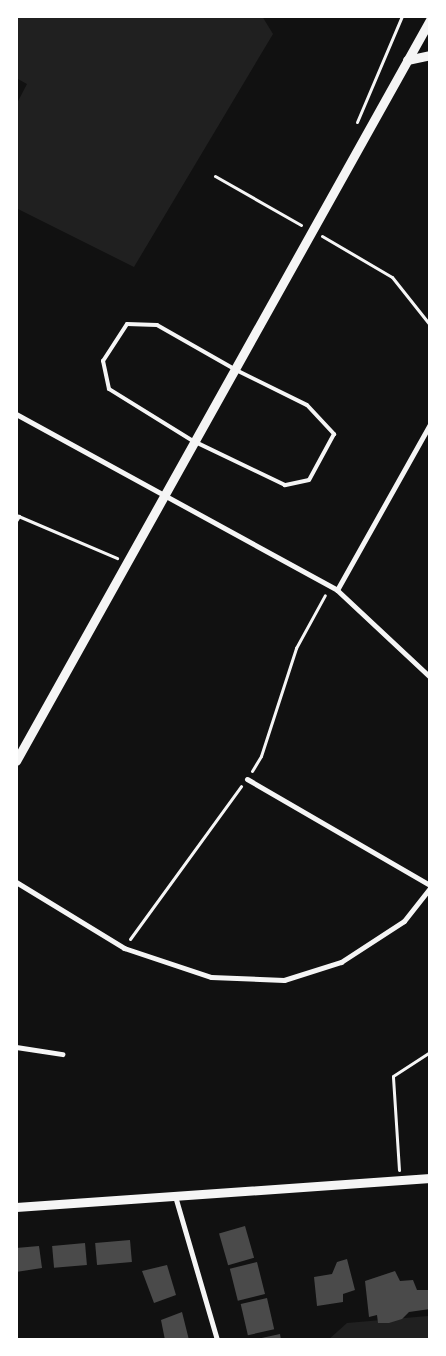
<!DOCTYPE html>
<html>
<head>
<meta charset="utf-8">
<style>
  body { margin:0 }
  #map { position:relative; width:446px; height:1356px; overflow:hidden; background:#111; font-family:"Exo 2",sans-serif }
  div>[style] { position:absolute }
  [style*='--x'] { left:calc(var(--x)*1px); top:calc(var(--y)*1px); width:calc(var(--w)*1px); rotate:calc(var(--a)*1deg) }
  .green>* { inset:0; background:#202020 }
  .building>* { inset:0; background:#4a4a4a; transform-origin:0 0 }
  .path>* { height:3px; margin:-1.5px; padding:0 1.5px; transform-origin:1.5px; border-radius:1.5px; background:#f5f5f5 }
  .service>* { height:4px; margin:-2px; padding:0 2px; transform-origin:2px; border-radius:2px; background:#f5f5f5 }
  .minor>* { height:5px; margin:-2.5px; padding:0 2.5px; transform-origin:2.5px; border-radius:2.5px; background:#f5f5f5 }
  .tertiary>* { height:9px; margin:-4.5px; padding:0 4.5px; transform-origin:4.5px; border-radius:4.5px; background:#f5f5f5 }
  span { translate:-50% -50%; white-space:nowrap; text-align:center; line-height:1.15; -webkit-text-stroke:4px #fff; paint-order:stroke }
  .frame { position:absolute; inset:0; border:18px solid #fff; pointer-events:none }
</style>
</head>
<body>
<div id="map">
  <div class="green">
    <i style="clip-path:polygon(16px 16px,262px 16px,273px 34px,134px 267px,16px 208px,16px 105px,27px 84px,16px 78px)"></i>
    <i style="clip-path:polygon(428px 1316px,430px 1340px,328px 1340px,347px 1323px)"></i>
  </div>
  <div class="building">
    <i style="left:245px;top:1226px;width:33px;height:27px;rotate:74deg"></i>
    <i style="left:130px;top:1240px;width:22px;height:35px;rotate:85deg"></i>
    <i style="left:85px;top:1243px;width:22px;height:33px;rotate:85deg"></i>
    <i style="clip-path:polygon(39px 1246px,42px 1268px,16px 1272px,16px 1248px)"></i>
    <i style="clip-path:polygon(347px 1259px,355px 1290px,343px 1294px,343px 1302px,317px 1306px,314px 1277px,332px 1274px,337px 1262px)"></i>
    <i style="left:257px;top:1262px;width:33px;height:28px;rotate:76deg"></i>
    <i style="clip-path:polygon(167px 1265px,176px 1295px,154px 1303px,142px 1271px)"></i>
    <i style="clip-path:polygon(395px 1271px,400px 1281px,413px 1280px,417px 1290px,430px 1290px,430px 1309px,409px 1312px,402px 1319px,389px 1323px,378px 1323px,377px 1315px,369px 1317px,365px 1281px)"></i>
    <i style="left:267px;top:1298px;width:32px;height:27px;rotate:77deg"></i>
    <i style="clip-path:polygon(182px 1312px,189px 1340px,165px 1340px,161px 1320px)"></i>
    <i style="clip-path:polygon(280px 1334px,281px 1340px,257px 1340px,257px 1339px)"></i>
  </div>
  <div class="path">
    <i style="--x:357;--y:122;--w:115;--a:-67"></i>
    <i style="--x:215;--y:176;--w:99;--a:29.7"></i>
    <i style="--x:322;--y:236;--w:81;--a:30.4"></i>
    <i style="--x:392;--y:277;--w:61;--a:51.6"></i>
    <i style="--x:16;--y:515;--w:110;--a:23.1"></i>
    <i style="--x:16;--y:521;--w:6;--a:-59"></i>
    <i style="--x:252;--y:771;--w:17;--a:-59"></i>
    <i style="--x:261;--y:756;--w:114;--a:-72"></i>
    <i style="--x:296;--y:648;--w:60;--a:-61.3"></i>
    <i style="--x:130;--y:939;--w:189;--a:-54"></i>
    <i style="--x:399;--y:1170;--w:94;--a:-93.7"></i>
    <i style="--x:393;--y:1076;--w:44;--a:-33"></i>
  </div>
  <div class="service">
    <i style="--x:127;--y:324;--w:30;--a:2"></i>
    <i style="--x:157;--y:325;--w:89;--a:29.7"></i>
    <i style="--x:234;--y:369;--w:81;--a:26.3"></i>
    <i style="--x:307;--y:405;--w:40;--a:47"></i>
    <i style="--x:334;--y:434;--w:52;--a:118.5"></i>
    <i style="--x:309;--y:480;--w:25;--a:168"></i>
    <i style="--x:285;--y:485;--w:102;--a:-154.4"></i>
    <i style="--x:193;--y:441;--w:99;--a:-148.2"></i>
    <i style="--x:109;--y:389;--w:29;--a:-102"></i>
    <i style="--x:103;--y:361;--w:44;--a:-57"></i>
  </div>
  <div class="minor">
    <i style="--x:16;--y:414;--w:366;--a:28.7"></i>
    <i style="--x:337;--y:590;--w:127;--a:43.1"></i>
    <i style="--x:337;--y:590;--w:190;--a:-60.7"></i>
    <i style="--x:247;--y:779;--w:211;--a:30.1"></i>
    <i style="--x:16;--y:882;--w:127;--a:31.4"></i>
    <i style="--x:124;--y:948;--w:92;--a:18.4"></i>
    <i style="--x:211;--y:977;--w:73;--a:2.4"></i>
    <i style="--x:284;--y:980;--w:60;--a:-17.5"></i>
    <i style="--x:341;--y:962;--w:75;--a:-33.1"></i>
    <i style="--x:404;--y:921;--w:42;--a:-51.8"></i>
    <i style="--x:16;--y:1047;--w:47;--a:8.7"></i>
    <i style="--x:175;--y:1196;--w:150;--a:73.7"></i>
  </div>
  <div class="tertiary">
    <i style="--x:407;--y:60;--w:24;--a:-12"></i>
    <i style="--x:16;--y:761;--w:849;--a:-60.81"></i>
    <i style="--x:16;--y:1207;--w:415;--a:-4"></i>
  </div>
  <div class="frame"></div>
</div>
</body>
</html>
